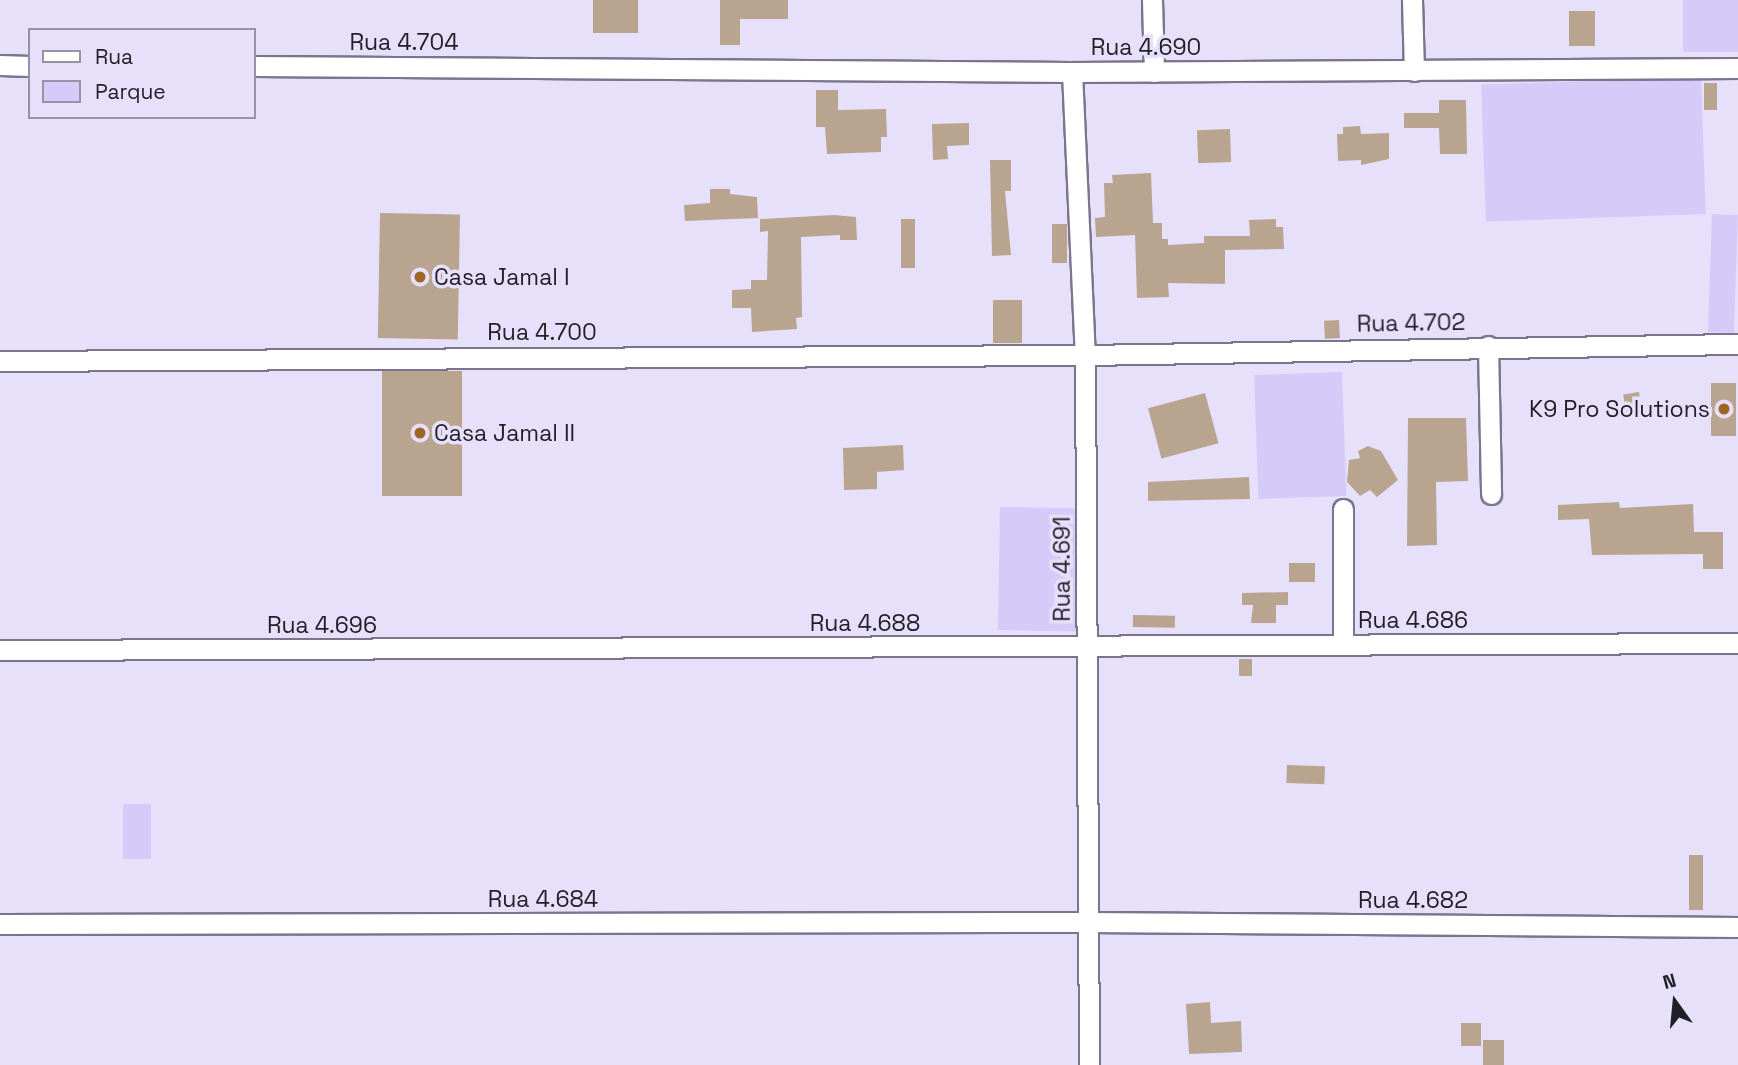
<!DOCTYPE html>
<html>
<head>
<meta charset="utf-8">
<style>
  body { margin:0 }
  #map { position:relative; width:1738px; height:1065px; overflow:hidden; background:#e6e0fb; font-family:"Space Grotesk",sans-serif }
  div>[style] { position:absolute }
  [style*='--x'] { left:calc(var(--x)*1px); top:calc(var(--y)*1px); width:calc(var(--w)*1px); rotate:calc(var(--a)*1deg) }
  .green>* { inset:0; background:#d6caf8; transform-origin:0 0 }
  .building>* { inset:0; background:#b9a490; transform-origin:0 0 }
  .roads { filter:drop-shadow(2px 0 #7b758c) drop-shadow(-2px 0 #7b758c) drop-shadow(0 2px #7b758c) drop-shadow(0 -2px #7b758c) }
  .minor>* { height:19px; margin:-9.5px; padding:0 9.5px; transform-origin:9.5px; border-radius:9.5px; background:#fff }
  .dots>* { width:19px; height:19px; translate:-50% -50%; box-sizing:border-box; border:4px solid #e6e0fb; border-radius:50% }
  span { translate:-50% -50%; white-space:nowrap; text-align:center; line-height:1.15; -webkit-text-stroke:7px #e6e0fb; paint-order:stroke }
  .street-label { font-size:23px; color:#201e27 }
  .poi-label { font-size:23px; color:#201e27 }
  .left { translate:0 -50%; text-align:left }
  .right { translate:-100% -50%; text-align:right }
  .legend { position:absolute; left:28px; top:28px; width:228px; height:91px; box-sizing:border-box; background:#e6e0fb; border:2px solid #9792a6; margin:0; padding:9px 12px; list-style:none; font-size:21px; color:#201e27 }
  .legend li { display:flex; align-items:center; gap:14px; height:35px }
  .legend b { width:35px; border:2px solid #9792a6 }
  .north { position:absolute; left:1640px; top:967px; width:70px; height:70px; -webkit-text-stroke:5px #e6e0fb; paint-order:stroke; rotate:345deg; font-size:19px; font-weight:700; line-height:28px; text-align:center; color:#201e27 }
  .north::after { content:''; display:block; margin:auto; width:24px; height:32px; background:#201e27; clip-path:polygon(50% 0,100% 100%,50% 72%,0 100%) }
</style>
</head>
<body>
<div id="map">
  <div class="green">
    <i style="left:1683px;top:0;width:55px;height:52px"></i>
    <i style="left:1701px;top:77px;width:137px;height:220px;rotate:88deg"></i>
    <i style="left:1712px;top:214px;width:26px;height:118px;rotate:2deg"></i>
    <i style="left:1342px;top:372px;width:124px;height:88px;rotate:88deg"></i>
    <i style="left:1000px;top:507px;width:80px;height:123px;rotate:1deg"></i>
    <i style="left:123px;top:804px;width:28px;height:55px"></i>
  </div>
  <div class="building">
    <i style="left:593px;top:0;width:45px;height:33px"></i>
    <i style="clip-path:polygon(720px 0,788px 0,788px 19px,740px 19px,740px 45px,720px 45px)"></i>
    <i style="left:1569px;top:11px;width:26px;height:35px"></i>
    <i style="left:1704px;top:83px;width:13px;height:27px"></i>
    <i style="clip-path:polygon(816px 90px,838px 90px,838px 110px,886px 109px,887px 137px,881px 137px,881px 152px,827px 154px,825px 127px,816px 127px)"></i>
    <i style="clip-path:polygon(1439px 100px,1466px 100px,1467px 154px,1440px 154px,1439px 128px,1404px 128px,1404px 113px,1439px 113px)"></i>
    <i style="clip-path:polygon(969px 123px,969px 145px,947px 146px,948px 159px,933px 160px,932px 124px)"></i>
    <i style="clip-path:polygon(1360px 126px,1361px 134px,1389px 133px,1389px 159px,1361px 165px,1361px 160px,1338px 161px,1337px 134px,1343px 134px,1343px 127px)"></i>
    <i style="left:1230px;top:129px;width:33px;height:33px;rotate:88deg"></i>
    <i style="clip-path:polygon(990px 160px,1011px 160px,1011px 191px,1005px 191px,1011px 255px,992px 256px)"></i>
    <i style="clip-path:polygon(1151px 173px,1153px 223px,1162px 223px,1162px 239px,1168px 239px,1168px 245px,1204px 243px,1204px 236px,1250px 236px,1249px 220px,1276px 219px,1276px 227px,1283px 227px,1284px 249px,1225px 250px,1225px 284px,1168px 283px,1169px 297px,1137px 298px,1135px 235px,1096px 237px,1095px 218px,1105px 217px,1104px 183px,1113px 183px,1112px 175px)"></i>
    <i style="clip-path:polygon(710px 189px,730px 189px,730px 194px,757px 197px,758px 218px,685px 221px,684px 205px,710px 203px)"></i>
    <i style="left:380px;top:213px;width:80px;height:125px;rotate:1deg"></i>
    <i style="clip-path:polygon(834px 215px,856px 217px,857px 240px,840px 240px,840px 235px,801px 237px,802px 317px,796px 318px,797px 329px,752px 332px,751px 308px,732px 308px,732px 290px,751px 289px,751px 280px,767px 280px,768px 231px,760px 232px,760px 219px)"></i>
    <i style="left:901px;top:219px;width:14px;height:49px"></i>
    <i style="left:1052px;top:224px;width:15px;height:39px"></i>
    <i style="left:993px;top:300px;width:29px;height:43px"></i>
    <i style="left:1339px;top:320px;width:18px;height:15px;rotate:87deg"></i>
    <i style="left:382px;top:371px;width:80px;height:125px"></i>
    <i style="left:1711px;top:383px;width:25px;height:53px"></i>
    <i style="left:1639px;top:392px;width:19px;height:16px;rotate:81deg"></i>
    <i style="left:1205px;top:393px;width:52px;height:59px;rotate:75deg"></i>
    <i style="clip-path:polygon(1408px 418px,1466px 418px,1468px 481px,1436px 482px,1437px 545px,1407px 546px)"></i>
    <i style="clip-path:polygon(903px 445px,904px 470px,877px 472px,877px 489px,844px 490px,843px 448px)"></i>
    <i style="clip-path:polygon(1368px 446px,1381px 451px,1398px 480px,1377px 497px,1370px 490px,1360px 496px,1347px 482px,1349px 460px,1360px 458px,1358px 451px)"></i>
    <i style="clip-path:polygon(1249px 477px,1250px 499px,1148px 501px,1148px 482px)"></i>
    <i style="clip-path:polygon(1619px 502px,1620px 508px,1693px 504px,1694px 532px,1723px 532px,1723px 569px,1703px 569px,1703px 554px,1592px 555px,1589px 519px,1558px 520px,1558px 505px)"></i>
    <i style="left:1289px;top:563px;width:26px;height:19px"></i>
    <i style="clip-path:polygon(1288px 592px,1288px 605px,1276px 605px,1276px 623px,1251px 623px,1253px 605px,1242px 605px,1242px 593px)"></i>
    <i style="left:1133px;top:615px;width:42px;height:12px;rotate:1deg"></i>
    <i style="left:1239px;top:659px;width:13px;height:17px"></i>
    <i style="left:1287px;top:765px;width:38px;height:18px;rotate:2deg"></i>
    <i style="left:1703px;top:855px;width:55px;height:14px;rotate:90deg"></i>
    <i style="clip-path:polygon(1210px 1002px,1211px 1023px,1241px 1021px,1242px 1052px,1189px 1054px,1186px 1004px)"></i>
    <i style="left:1461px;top:1023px;width:20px;height:23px"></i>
    <i style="left:1483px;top:1040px;width:21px;height:25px"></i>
  </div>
  <div class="roads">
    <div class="minor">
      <i style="--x:1152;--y:0;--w:72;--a:88.4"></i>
      <i style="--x:1412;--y:0;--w:71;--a:88.4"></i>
      <i style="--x:0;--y:65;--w:30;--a:2"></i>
      <i style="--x:254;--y:66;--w:818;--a:0.42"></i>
      <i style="--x:1072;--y:72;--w:666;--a:-0.34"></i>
      <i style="--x:1072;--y:72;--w:283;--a:87.4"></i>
      <i style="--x:1085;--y:355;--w:710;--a:89.68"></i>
      <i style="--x:1488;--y:346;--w:148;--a:88.8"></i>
      <i style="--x:0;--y:361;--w:1085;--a:-0.32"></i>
      <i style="--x:1085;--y:355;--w:653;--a:-0.97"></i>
      <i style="--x:1343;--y:645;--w:136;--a:-90"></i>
      <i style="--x:0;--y:650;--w:1738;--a:-0.23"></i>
      <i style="--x:0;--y:924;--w:1087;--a:-0.11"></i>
      <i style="--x:1087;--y:922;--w:651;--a:0.44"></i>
    </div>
  </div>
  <div class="dots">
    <i style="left:420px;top:277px;background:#9e6623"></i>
    <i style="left:1724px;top:409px;background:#9e6623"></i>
    <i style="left:420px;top:433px;background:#9e6623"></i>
  </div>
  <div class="street-label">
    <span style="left:404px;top:42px">Rua 4.704</span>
    <span style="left:1146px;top:47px">Rua 4.690</span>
    <span style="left:1411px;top:323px;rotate:-1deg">Rua 4.702</span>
    <span style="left:542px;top:332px">Rua 4.700</span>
    <span style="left:1062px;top:569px;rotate:-90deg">Rua 4.691</span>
    <span style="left:1413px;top:620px">Rua 4.686</span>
    <span style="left:865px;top:623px">Rua 4.688</span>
    <span style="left:322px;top:625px">Rua 4.696</span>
    <span style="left:543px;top:899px">Rua 4.684</span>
    <span style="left:1413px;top:900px">Rua 4.682</span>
  </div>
  <div class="poi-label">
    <span class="left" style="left:434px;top:277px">Casa Jamal I</span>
    <span class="right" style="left:1710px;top:409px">K9 Pro Solutions</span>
    <span class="left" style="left:434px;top:433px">Casa Jamal II</span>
  </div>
  <ul class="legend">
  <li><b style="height:9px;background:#fff"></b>Rua</li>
  <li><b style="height:19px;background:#d6caf8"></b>Parque</li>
  </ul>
  <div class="north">N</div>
</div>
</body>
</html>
